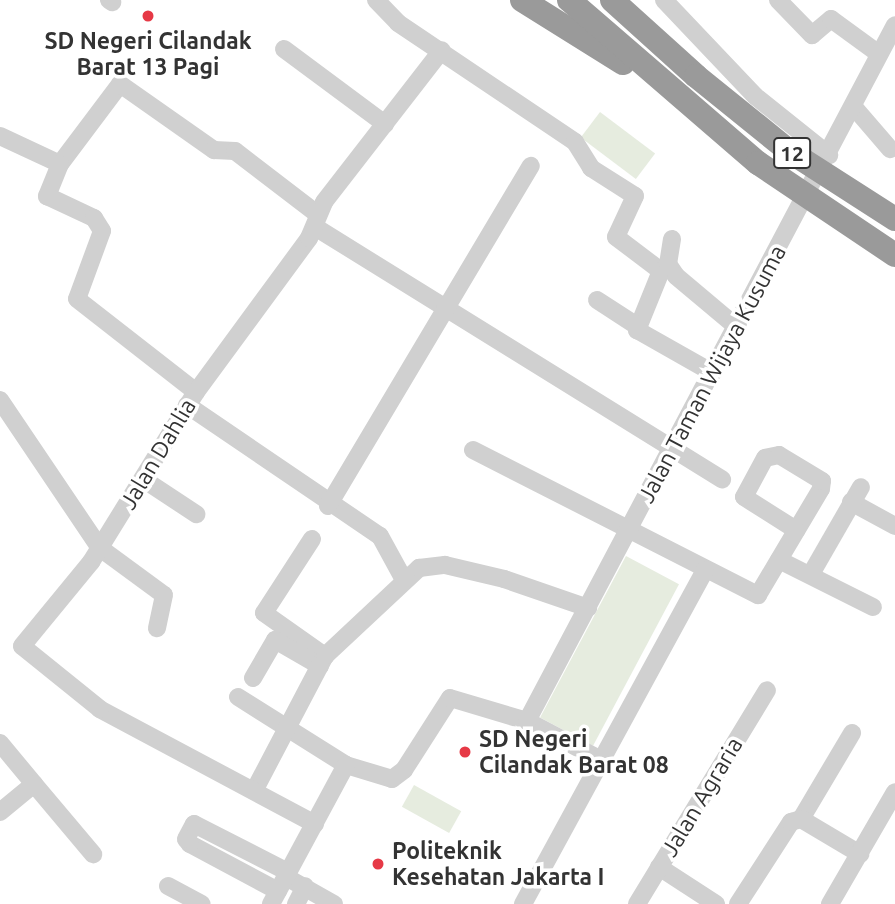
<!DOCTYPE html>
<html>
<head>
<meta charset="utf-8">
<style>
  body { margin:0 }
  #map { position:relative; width:895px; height:904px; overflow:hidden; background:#fff; font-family:Ubuntu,sans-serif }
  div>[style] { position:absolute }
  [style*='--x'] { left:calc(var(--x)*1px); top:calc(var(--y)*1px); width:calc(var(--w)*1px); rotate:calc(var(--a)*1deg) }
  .green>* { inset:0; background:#e6ecdf; transform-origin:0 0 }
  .minor>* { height:18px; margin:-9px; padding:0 9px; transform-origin:9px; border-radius:9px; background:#d0d0d0 }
  .highway>* { height:24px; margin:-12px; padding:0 12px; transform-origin:12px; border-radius:12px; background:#9a9a9a }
  .highway-bridge>* { height:24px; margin:-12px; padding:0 12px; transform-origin:12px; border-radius:12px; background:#9a9a9a }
  .dots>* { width:19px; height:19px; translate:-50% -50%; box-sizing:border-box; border:4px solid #fff; border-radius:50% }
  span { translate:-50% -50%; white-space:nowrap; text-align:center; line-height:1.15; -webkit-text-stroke:7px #fff; paint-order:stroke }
  .shield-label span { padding:2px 5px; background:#fff; border:2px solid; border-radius:5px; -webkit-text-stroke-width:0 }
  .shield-label { font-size:21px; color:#333; font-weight:700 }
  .poi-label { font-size:23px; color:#333; font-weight:700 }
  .left { translate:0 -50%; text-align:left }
  .street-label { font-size:23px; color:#333 }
</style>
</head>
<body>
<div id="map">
  <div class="green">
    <i style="left:600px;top:112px;width:69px;height:32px;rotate:37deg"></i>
    <i style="left:626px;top:556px;width:60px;height:183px;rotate:28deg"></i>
    <i style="left:414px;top:785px;width:54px;height:25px;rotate:29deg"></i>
  </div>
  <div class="minor">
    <i style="--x:109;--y:0;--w:4;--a:34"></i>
    <i style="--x:376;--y:0;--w:32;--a:46"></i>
    <i style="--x:398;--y:23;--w:213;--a:33.9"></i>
    <i style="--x:575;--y:142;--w:31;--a:58"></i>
    <i style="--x:591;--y:168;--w:52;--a:32.5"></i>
    <i style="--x:635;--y:196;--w:45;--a:114.9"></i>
    <i style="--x:616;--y:237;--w:56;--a:37.1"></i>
    <i style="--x:661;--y:271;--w:64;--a:112.1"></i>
    <i style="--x:637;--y:330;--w:87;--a:29.5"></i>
    <i style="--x:664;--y:0;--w:132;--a:46.5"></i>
    <i style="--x:755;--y:96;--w:95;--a:38.6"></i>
    <i style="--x:778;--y:0;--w:49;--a:45.8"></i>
    <i style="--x:812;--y:35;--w:25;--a:-40"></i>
    <i style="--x:831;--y:19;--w:59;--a:36.1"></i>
    <i style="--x:284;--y:49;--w:126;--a:36.6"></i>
    <i style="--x:853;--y:106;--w:57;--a:49.3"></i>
    <i style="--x:0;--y:136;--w:66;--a:25"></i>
    <i style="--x:60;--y:164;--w:100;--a:-53.1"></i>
    <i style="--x:120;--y:84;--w:115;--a:35.1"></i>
    <i style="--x:214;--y:150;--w:21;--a:3"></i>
    <i style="--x:235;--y:151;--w:103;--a:37.5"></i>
    <i style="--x:60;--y:164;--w:35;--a:112"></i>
    <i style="--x:47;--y:196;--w:52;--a:25.1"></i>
    <i style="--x:94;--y:218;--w:15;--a:58"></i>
    <i style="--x:102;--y:231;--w:72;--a:110.2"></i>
    <i style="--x:77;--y:299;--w:151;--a:38"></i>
    <i style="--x:315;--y:227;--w:479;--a:31.8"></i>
    <i style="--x:672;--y:239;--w:25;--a:99"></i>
    <i style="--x:668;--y:264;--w:14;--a:56"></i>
    <i style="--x:676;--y:276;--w:81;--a:40"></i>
    <i style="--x:597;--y:300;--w:48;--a:33"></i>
    <i style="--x:0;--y:400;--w:179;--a:56"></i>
    <i style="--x:100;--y:548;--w:79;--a:36.3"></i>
    <i style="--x:164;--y:595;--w:34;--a:102"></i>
    <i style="--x:187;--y:405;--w:233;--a:34.2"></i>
    <i style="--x:380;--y:536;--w:48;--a:61.3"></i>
    <i style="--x:473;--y:450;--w:320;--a:27"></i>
    <i style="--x:758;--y:595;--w:123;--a:-59.3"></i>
    <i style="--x:821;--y:489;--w:8;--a:-83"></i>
    <i style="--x:822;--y:481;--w:50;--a:-148.8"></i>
    <i style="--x:779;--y:455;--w:14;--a:168"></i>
    <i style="--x:765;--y:458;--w:44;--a:118.3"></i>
    <i style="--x:744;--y:497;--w:62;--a:32.4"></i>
    <i style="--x:143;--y:479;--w:64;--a:33.4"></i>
    <i style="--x:851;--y:502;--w:50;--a:28.6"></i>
    <i style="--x:328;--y:506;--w:396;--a:-59.2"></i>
    <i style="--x:312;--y:539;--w:88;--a:123"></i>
    <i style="--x:264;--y:613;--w:75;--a:35.2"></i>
    <i style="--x:779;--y:560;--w:105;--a:26.6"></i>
    <i style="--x:811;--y:574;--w:100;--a:-60.1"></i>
    <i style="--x:253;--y:678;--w:44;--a:-59.9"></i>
    <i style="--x:275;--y:640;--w:52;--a:30"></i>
    <i style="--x:238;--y:697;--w:128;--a:32.2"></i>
    <i style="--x:346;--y:765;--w:48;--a:16.9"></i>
    <i style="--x:392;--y:779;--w:15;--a:-37"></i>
    <i style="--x:404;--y:770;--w:85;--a:-57.4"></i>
    <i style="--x:450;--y:698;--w:80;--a:16.6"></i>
    <i style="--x:527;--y:721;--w:81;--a:27.8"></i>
    <i style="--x:527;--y:721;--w:787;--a:-62.13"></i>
    <i style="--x:0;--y:743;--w:53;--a:50.3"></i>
    <i style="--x:254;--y:791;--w:153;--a:-62.3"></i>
    <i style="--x:325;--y:656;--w:129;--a:-43.1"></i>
    <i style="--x:419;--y:568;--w:26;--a:-7"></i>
    <i style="--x:445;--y:565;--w:61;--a:13.3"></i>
    <i style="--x:504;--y:579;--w:89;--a:19"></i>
    <i style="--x:0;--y:812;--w:44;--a:-39.5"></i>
    <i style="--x:34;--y:784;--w:92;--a:49.9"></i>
    <i style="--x:801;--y:819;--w:100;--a:-59.3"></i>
    <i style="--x:315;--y:824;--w:244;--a:-151.9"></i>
    <i style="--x:100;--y:709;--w:100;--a:-141.1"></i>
    <i style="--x:22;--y:646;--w:109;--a:-50.6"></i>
    <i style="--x:91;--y:562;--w:200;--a:-58.3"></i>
    <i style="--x:196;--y:392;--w:191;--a:-53.7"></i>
    <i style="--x:309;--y:238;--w:39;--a:-67"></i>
    <i style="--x:324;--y:202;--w:192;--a:-52.2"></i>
    <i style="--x:659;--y:867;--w:68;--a:33"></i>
    <i style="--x:286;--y:877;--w:55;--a:29.4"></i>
    <i style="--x:168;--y:886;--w:38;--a:28"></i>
    <i style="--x:278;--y:891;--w:100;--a:-151.9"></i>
    <i style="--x:190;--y:844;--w:6;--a:-129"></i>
    <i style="--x:186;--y:839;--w:17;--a:-62"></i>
    <i style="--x:194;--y:824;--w:106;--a:27.1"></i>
    <i style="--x:271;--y:904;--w:158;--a:-61.7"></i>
    <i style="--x:296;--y:904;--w:20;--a:-63"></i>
    <i style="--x:523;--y:904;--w:380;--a:-61.4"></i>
    <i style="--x:637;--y:904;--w:250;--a:-58.7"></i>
    <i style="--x:738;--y:904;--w:98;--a:-57.1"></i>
    <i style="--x:791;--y:822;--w:10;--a:-17"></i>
    <i style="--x:801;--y:819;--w:69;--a:30.7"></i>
    <i style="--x:830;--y:904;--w:129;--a:-59.9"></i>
  </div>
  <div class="highway">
    <i style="--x:522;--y:0;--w:119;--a:32"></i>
    <i style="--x:569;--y:0;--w:250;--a:40.8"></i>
    <i style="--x:612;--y:0;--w:113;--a:42.1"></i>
  </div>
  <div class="highway-bridge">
    <i style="--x:696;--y:76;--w:119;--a:38.9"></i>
    <i style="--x:789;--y:151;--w:126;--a:32.7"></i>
    <i style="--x:758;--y:163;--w:165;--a:33.9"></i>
  </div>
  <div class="dots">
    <i style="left:148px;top:16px;background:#e63946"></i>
    <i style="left:465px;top:752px;background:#e63946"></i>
    <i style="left:378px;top:864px;background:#e63946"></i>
  </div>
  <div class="shield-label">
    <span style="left:792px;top:153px">12</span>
  </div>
  <div class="poi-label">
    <span style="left:148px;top:54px">SD Negeri Cilandak<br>Barat 13 Pagi</span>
    <span class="left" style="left:479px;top:752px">SD Negeri<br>Cilandak Barat 08</span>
    <span class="left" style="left:392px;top:864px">Politeknik<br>Kesehatan Jakarta I</span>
  </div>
  <div class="street-label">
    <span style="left:712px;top:374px;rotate:-62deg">Jalan Taman Wijaya Kusuma</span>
    <span style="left:158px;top:454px;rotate:-59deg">Jalan Dahlia</span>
    <span style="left:702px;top:797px;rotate:-59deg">Jalan Agraria</span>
  </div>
</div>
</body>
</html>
